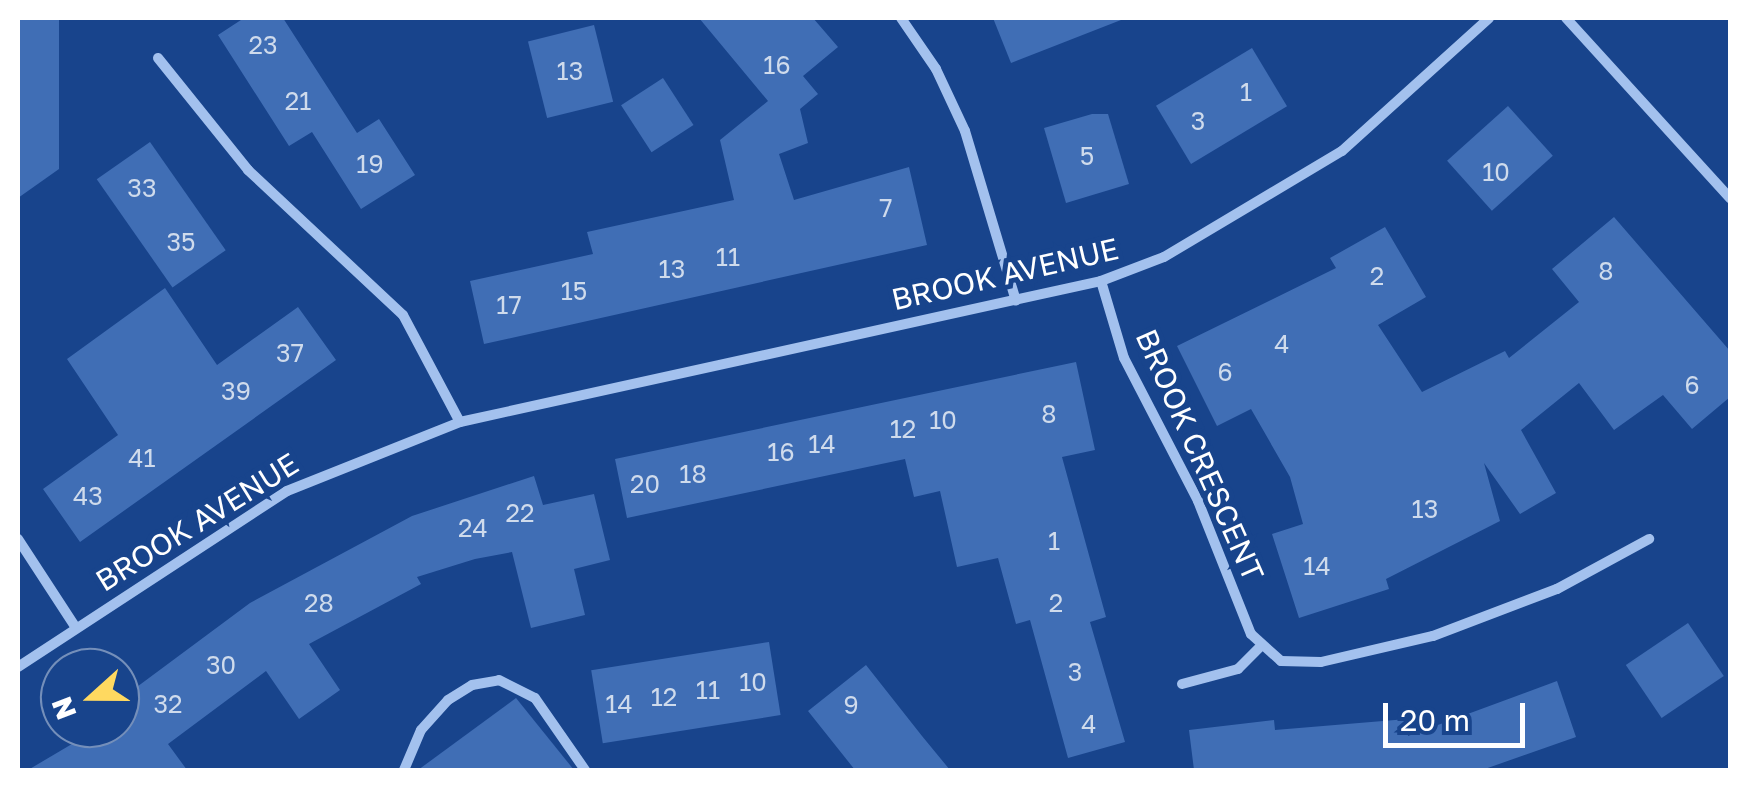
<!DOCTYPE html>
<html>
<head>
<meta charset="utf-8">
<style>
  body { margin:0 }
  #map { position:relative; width:1748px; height:788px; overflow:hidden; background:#18448c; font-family:"Golos Text",sans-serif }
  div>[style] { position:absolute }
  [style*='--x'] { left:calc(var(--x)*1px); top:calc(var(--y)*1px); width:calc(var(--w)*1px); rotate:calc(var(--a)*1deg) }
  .building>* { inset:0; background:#406eb5; transform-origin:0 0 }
  .street>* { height:10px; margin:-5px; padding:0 5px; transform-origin:5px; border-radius:5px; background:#a3c1ee }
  span { translate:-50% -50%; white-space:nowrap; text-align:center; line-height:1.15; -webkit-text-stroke:10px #18448c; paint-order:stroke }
  .number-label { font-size:25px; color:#cfdbec }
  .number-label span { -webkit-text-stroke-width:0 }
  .street-label { font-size:30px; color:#fff }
  .frame { position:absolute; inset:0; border:20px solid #fff; pointer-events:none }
  .north { position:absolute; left:40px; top:648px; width:100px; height:100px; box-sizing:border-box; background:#18448c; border:2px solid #748fba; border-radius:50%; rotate:249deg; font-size:28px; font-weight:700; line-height:40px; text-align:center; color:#fff }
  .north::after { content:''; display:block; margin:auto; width:35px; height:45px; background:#ffd960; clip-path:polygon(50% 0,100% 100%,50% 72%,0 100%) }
  .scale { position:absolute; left:1383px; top:703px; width:142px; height:45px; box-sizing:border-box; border:5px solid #fff; border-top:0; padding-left:12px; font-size:30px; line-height:35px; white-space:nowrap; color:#fff; -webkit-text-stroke:8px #18448c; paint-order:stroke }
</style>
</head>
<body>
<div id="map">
  <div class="building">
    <i style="clip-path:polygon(18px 18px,59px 18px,59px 169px,18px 198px)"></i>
    <i style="clip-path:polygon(244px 18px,283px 18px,357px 133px,379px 119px,415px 175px,361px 209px,312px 132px,289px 146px,218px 35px)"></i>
    <i style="clip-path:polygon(699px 18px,813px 18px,838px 47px,803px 76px,818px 94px,800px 109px,808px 143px,779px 154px,794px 200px,909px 167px,927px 245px,484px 344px,470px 281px,593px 254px,587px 232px,734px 200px,720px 140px,768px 101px)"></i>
    <i style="clip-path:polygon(993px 18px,1121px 18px,1121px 20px,1011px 63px)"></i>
    <i style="left:594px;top:25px;width:79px;height:68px;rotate:76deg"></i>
    <i style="left:1252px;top:48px;width:68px;height:112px;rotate:59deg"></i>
    <i style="left:663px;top:78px;width:56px;height:50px;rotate:57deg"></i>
    <i style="left:1508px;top:106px;width:67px;height:82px;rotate:48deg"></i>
    <i style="clip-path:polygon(1092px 114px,1108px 114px,1129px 184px,1066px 203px,1044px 128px)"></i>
    <i style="left:150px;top:142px;width:132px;height:65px;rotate:55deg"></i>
    <i style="clip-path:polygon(1614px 217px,1730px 351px,1730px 397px,1692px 429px,1663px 395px,1614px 430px,1579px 383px,1521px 430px,1556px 493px,1520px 514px,1484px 463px,1500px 521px,1386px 579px,1389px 589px,1299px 618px,1272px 534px,1303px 524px,1290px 477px,1251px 409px,1217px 426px,1177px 346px,1336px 268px,1330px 258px,1385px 227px,1426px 297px,1378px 325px,1422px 392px,1505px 351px,1509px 358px,1579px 302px,1552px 269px)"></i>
    <i style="clip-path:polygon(165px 288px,217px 365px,298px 307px,336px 360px,80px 542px,43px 489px,118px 435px,67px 359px)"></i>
    <i style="clip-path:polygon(1076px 362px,1095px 450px,1062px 457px,1106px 617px,1090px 622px,1125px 742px,1068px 758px,1030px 620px,1016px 624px,998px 558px,957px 567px,940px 491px,914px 497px,905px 459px,627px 518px,615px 459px)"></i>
    <i style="clip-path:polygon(534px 476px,543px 505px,594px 494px,610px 560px,574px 569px,585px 615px,531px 628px,512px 552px,475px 559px,417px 577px,421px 584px,309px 644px,340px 690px,299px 719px,266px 671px,168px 744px,187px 770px,28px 770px,99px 728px,120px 728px,120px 715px,130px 709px,122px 698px,250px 603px,412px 516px)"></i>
    <i style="left:1688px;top:623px;width:64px;height:75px;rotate:56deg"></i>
    <i style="left:769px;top:642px;width:74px;height:180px;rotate:81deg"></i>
    <i style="clip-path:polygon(866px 665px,922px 736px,950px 770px,855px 770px,808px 711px)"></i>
    <i style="clip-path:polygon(1557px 681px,1576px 737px,1482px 770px,1194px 770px,1189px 730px,1274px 720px,1275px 730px,1407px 719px,1408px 736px)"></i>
    <i style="clip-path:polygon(516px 698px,574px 770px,418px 770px)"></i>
  </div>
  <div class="street">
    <i style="--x:901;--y:18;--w:62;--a:55.5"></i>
    <i style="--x:936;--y:69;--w:68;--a:64.9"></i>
    <i style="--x:965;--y:131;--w:177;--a:73.3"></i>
    <i style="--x:1566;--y:18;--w:244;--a:47.7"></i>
    <i style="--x:158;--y:58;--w:144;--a:51.2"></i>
    <i style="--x:248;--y:170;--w:212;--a:43.1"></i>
    <i style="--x:403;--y:315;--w:121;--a:62"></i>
    <i style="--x:1101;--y:281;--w:80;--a:73.4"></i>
    <i style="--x:1124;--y:358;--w:161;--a:62.6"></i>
    <i style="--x:1198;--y:501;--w:143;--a:68.3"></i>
    <i style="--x:1251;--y:634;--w:40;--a:42"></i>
    <i style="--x:1281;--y:661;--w:40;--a:1.4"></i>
    <i style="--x:1321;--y:662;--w:115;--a:-13.1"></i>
    <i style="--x:1433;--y:636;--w:133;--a:-20.8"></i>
    <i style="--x:1557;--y:589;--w:105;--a:-28.5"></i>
    <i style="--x:18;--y:539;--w:106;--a:56.9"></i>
    <i style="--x:18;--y:667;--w:321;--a:-33.2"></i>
    <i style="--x:287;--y:491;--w:186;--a:-21.7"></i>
    <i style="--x:460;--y:422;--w:656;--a:-12.41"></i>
    <i style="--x:1101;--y:281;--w:67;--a:-20.9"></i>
    <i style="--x:1164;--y:257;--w:207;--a:-30.8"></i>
    <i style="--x:1342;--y:151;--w:198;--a:-42.1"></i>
    <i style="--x:1182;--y:684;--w:58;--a:-15"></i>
    <i style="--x:1238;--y:669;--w:31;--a:-45"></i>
    <i style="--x:404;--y:770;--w:43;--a:-67"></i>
    <i style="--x:421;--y:730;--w:40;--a:-48"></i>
    <i style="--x:448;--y:700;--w:28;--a:-32"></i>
    <i style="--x:472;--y:685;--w:27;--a:-10"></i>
    <i style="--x:499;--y:680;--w:40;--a:26.6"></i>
    <i style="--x:535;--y:698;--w:88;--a:55.2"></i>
  </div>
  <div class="number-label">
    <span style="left:263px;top:45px">23</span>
    <span style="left:777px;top:65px">16</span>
    <span style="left:570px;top:71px">13</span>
    <span style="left:1246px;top:92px">1</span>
    <span style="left:298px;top:101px">21</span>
    <span style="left:1198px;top:121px">3</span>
    <span style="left:1087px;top:156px">5</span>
    <span style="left:370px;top:164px">19</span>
    <span style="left:1496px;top:172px">10</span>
    <span style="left:142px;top:188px">33</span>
    <span style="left:886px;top:208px">7</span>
    <span style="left:181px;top:242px">35</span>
    <span style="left:728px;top:257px">11</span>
    <span style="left:672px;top:269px">13</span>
    <span style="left:1606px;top:271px">8</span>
    <span style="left:1377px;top:276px">2</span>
    <span style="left:574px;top:291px">15</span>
    <span style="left:509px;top:305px">17</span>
    <span style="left:1282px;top:344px">4</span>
    <span style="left:290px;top:353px">37</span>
    <span style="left:1225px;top:372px">6</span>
    <span style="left:1692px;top:385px">6</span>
    <span style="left:236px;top:391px">39</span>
    <span style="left:1049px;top:414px">8</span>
    <span style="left:943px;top:420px">10</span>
    <span style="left:903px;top:429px">12</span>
    <span style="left:822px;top:444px">14</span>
    <span style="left:781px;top:452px">16</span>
    <span style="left:142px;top:458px">41</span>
    <span style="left:693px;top:474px">18</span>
    <span style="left:645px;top:484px">20</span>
    <span style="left:88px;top:496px">43</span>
    <span style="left:1425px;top:509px">13</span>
    <span style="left:520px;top:513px">22</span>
    <span style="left:473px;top:528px">24</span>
    <span style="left:1054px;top:541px">1</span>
    <span style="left:1317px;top:566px">14</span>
    <span style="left:319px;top:603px">28</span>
    <span style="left:1056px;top:603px">2</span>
    <span style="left:221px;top:665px">30</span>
    <span style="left:1075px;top:672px">3</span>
    <span style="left:753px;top:682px">10</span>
    <span style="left:708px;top:690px">11</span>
    <span style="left:664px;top:697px">12</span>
    <span style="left:168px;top:704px">32</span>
    <span style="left:619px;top:704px">14</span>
    <span style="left:851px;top:705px">9</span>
    <span style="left:1089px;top:724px">4</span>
  </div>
  <div class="street-label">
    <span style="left:1005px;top:274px;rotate:-13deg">BROOK AVENUE</span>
    <span style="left:1200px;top:455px;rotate:66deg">BROOK CRESCENT</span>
    <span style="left:197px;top:522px;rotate:-32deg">BROOK AVENUE</span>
  </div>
  <div class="frame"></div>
  <div class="north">N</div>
  <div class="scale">20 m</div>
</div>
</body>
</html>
